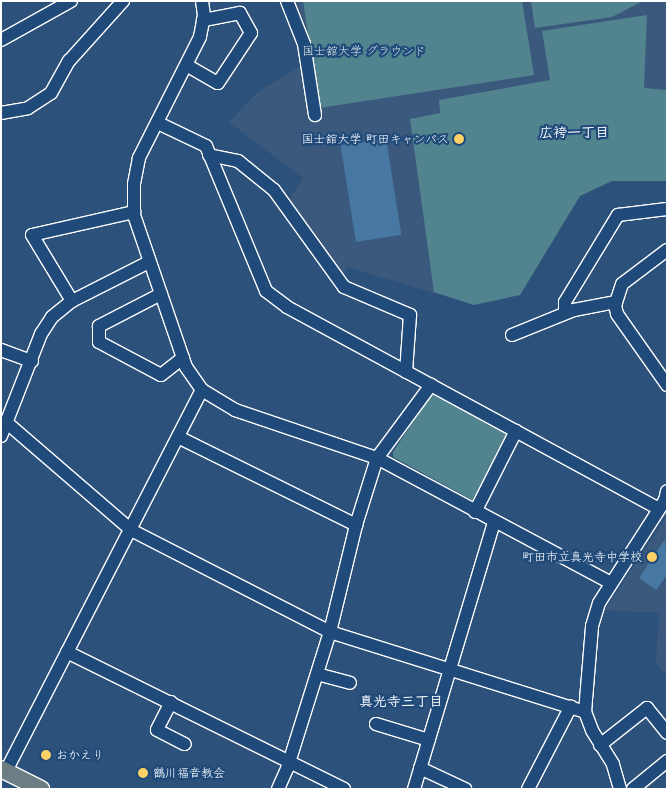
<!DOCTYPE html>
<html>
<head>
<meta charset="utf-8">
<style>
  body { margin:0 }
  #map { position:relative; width:668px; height:790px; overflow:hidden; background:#2c517b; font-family:"Playpen Sans","Klee One",sans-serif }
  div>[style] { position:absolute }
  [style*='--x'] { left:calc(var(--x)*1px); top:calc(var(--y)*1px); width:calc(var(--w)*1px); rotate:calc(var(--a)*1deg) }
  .built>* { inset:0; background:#3b597c }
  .green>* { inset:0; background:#52848f }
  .water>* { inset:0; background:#4678a3; transform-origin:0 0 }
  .roads { filter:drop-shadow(1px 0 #fff) drop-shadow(-1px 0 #fff) drop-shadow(0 1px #fff) drop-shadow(0 -1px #fff) }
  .minor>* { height:12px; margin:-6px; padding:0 6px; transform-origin:6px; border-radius:6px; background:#1f4a7a }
  .major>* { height:16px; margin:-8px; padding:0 8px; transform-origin:8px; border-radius:8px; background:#6c7e84 }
  .dots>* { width:14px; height:14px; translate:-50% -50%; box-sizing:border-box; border:2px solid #1f4a7a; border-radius:50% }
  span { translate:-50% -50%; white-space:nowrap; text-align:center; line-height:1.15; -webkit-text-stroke:4.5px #1f4a7a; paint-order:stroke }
  .park-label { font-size:12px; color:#d4e0e3 }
  .poi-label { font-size:12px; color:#fff }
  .right { translate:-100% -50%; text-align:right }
  .left { translate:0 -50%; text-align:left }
  .neighbourhood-label { font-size:14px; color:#fff; font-weight:700 }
  .frame { position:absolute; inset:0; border:2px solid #fff; pointer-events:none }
</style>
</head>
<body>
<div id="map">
  <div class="built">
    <i style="clip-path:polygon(279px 1px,667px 1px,667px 155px,661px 180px,612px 181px,580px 196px,520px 295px,474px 305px,347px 267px,342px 278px,288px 202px,303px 178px,229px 122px,259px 91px,301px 66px,298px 43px)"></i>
    <i style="clip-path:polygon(667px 515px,667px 676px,656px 663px,659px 613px,605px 610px)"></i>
  </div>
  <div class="green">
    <i style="clip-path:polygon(303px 1px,522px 1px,534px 75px,319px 108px)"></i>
    <i style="clip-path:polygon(531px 1px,643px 1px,612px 17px,535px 28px)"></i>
    <i style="clip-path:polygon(647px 15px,644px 88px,667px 90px,667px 181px,612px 181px,580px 196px,520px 295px,474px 305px,434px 292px,410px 119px,440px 113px,439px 100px,550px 80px,542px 31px)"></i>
    <i style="clip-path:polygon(437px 394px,512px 433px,476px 502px,393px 457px,393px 452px,430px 396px)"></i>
  </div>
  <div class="water">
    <i style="left:386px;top:138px;width:98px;height:46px;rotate:81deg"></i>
    <i style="clip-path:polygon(665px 539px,667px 575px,656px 590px,639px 578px)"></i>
  </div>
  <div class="roads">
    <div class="minor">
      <i style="--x:202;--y:1;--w:15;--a:82"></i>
      <i style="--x:204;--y:16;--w:21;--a:101"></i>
      <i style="--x:200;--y:37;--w:136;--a:116.8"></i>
      <i style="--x:139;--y:158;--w:26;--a:101"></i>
      <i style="--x:134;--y:184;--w:31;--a:90"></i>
      <i style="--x:134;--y:215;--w:161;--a:71.1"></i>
      <i style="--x:186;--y:367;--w:28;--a:55"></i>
      <i style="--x:202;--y:390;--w:39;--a:31"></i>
      <i style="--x:235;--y:410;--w:150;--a:18.7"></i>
      <i style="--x:377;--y:458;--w:265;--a:28.1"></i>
      <i style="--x:287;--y:1;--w:46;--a:68.4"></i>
      <i style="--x:304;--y:44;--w:72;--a:81.2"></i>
      <i style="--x:1;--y:40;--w:80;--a:-29.1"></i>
      <i style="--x:188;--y:66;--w:34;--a:30"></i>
      <i style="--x:218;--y:83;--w:60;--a:-56.6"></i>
      <i style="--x:251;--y:33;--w:23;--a:-119"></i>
      <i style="--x:240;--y:13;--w:38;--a:169"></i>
      <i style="--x:1;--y:113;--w:27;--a:-10"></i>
      <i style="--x:28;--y:108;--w:27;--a:-33"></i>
      <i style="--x:51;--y:93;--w:37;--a:-61"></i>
      <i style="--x:69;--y:61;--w:81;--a:-48"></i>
      <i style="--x:158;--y:123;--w:53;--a:25.6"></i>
      <i style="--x:206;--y:146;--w:157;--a:67.5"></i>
      <i style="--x:266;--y:291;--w:26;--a:37"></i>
      <i style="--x:287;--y:307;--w:423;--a:28.5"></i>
      <i style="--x:209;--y:155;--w:30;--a:12"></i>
      <i style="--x:238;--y:161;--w:46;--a:38.9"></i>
      <i style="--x:274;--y:190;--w:120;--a:54.2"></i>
      <i style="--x:344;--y:287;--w:72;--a:23"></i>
      <i style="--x:410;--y:315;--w:57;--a:94"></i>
      <i style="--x:667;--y:250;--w:56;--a:142.9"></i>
      <i style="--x:622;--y:284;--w:22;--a:108"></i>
      <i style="--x:615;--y:305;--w:9;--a:77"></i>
      <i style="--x:617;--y:314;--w:87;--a:54.8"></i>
      <i style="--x:161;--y:294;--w:70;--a:152.7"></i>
      <i style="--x:99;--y:326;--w:16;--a:90"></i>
      <i style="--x:99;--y:342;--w:70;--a:28"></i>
      <i style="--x:161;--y:375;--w:28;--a:-38"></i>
      <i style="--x:72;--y:301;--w:77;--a:-121.2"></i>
      <i style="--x:32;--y:235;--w:105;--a:-12.7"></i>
      <i style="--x:565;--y:313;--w:11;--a:-90"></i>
      <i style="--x:565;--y:302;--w:102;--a:-58.7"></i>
      <i style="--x:618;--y:215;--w:49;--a:-7"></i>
      <i style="--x:512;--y:335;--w:67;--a:-22"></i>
      <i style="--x:574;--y:310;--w:43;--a:-10.8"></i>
      <i style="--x:1;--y:350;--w:33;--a:20"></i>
      <i style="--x:6;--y:422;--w:165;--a:40.8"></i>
      <i style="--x:131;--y:530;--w:224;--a:27.1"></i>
      <i style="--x:330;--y:632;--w:267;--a:17.4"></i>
      <i style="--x:1;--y:436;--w:110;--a:-68.6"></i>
      <i style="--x:41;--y:334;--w:20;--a:-57"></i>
      <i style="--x:52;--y:317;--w:26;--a:-39"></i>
      <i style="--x:72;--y:301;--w:86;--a:-26.9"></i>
      <i style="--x:178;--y:437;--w:199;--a:26.3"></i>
      <i style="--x:475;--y:512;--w:91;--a:-63.2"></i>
      <i style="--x:67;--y:652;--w:309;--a:26.3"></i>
      <i style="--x:317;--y:674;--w:34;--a:15"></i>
      <i style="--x:171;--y:702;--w:31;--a:117"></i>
      <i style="--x:157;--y:730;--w:31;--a:27"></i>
      <i style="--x:376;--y:724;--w:55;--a:16.8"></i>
      <i style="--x:600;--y:745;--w:60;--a:-38.2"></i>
      <i style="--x:647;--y:708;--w:32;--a:51"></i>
      <i style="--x:420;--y:768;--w:50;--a:25"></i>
      <i style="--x:6;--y:771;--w:428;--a:-62.8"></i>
      <i style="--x:278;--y:789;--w:22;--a:-66"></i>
      <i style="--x:287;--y:769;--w:144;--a:-72.6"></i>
      <i style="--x:330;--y:632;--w:110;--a:-76.3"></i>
      <i style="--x:356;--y:525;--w:70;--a:-72.6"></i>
      <i style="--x:377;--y:458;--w:91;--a:-53.5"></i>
      <i style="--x:414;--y:789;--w:279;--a:-73.3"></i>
      <i style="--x:528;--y:789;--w:93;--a:-62.6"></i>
      <i style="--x:620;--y:789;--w:26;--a:-106"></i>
      <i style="--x:613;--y:764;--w:40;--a:-122"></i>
      <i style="--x:592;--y:730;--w:19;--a:-111"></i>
      <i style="--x:585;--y:712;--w:86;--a:-85.3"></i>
      <i style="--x:592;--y:626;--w:24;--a:-73"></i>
      <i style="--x:599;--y:603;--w:122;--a:-57.3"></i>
      <i style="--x:665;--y:500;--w:9;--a:-77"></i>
      <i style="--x:633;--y:789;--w:44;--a:-39.5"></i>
    </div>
    <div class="major">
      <i style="--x:1;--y:769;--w:45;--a:26.6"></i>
    </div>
  </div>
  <div class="dots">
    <i style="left:459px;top:139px;background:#ffd166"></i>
    <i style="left:652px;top:557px;background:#ffd166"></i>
    <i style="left:46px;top:755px;background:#ffd166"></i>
    <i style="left:143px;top:773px;background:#ffd166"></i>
  </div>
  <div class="park-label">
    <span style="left:364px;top:51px">国士舘大学 グラウンド</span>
  </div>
  <div class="poi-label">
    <span class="right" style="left:449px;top:139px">国士舘大学 町田キャンパス</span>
    <span class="right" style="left:642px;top:557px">町田市立真光寺中学校</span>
    <span class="left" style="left:56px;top:755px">おかえり</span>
    <span class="left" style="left:153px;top:773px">鶴川福音教会</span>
  </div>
  <div class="neighbourhood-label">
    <span style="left:574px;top:132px">広袴一丁目</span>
    <span style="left:401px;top:701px">真光寺三丁目</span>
  </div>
  <div class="frame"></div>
</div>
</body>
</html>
